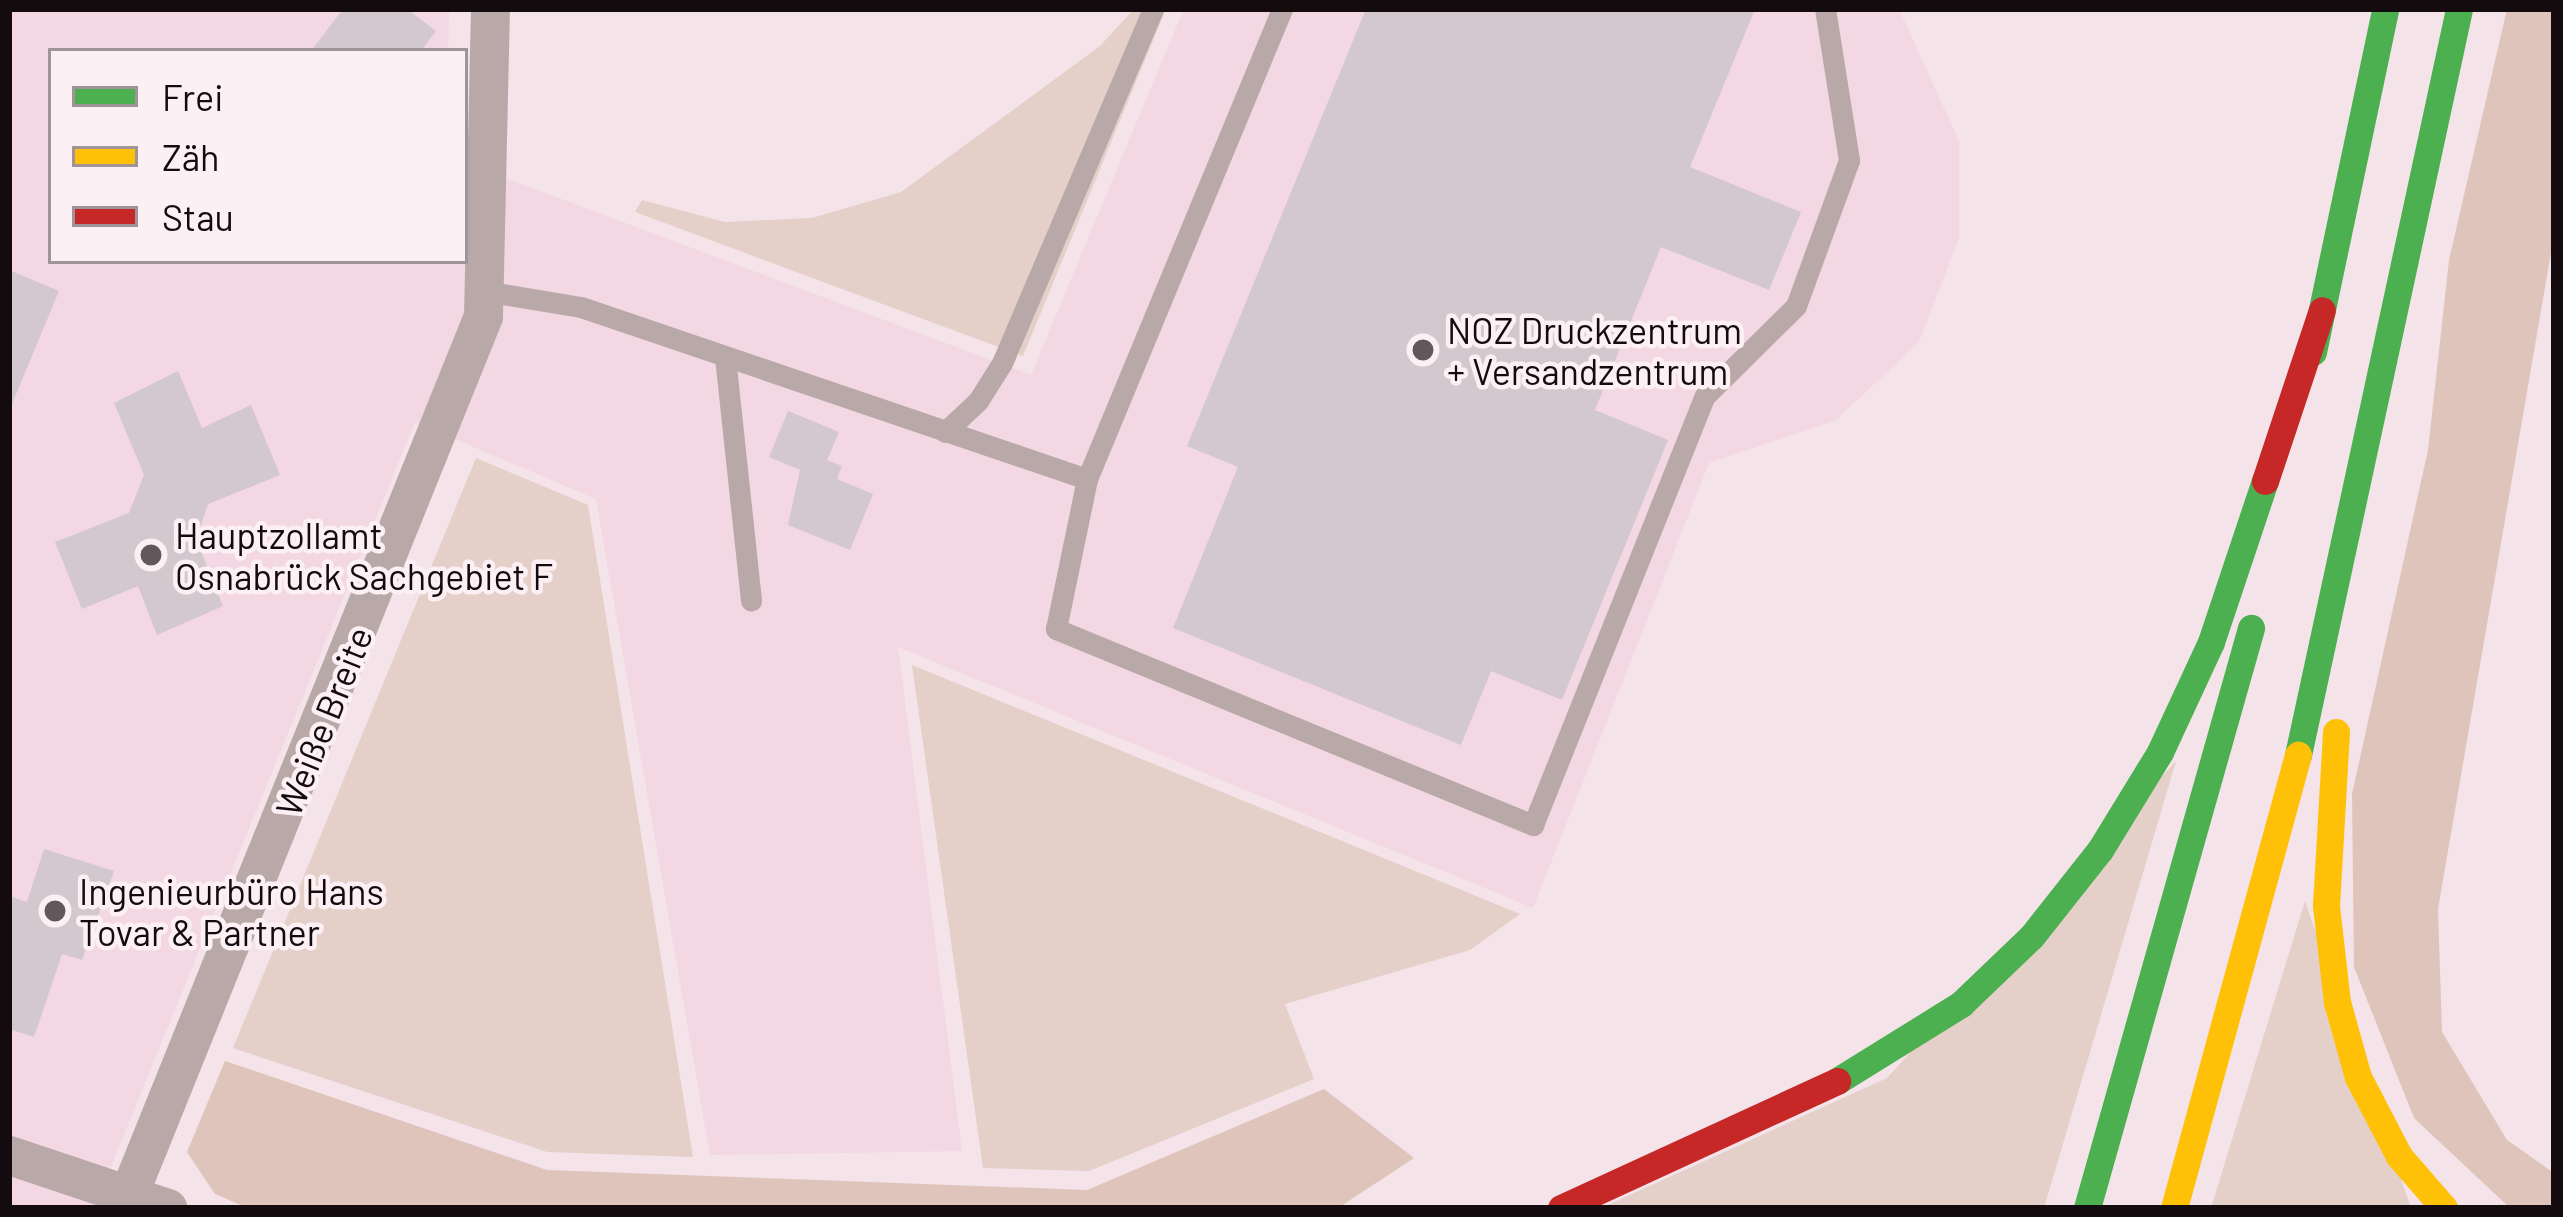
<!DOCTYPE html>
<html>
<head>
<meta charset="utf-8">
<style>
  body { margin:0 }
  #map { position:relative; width:2563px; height:1217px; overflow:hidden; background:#f4e3e9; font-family:Barlow,sans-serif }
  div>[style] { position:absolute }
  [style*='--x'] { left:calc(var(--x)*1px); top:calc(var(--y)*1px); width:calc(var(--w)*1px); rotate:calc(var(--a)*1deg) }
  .built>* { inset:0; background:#f3d7e2 }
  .green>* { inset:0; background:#e4cfc9 }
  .forest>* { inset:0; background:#dec4bb }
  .building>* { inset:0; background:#d2c8ce }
  .lane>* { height:21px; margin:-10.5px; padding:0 10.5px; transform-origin:10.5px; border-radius:10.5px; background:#b8a9a8 }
  .street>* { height:39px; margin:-19.5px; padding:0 19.5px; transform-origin:19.5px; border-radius:19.5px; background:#b8a9a8 }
  .fast>* { height:27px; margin:-13.5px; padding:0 13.5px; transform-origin:13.5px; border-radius:13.5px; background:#4caf50 }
  .slow>* { height:27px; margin:-13.5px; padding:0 13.5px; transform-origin:13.5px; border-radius:13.5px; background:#ffc107 }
  .jam>* { height:27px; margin:-13.5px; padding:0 13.5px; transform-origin:13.5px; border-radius:13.5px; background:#c62828 }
  .dots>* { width:33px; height:33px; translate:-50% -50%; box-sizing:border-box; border:6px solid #fcf0f4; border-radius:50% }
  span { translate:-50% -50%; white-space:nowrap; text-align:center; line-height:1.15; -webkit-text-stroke:9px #fcf0f4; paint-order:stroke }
  .poi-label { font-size:36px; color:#140b0f }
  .left { translate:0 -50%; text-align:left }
  .street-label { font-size:36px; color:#140b0f }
  .frame { position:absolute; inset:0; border:12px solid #140b0f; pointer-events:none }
  .legend { position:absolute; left:48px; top:48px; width:420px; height:216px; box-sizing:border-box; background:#fcf0f4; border:3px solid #9f9498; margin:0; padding:15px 21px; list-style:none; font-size:36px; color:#140b0f }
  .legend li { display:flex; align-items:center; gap:24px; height:60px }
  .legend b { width:60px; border:3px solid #9f9498 }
</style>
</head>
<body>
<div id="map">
  <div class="built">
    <i style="clip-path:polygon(9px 9px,449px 9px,448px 51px,51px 51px,51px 261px,465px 261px,465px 163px,1031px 375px,1184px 9px,1899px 9px,1959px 141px,1959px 238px,1919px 342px,1836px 420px,1709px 463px,1533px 908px,898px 647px,962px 1151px,710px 1155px,596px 499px,415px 422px,94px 1208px,9px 1208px)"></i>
  </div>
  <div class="green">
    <i style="clip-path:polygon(1134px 9px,1166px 9px,1023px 356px,635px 212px,642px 200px,725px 222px,812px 218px,901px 192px,1100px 46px)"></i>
    <i style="clip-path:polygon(476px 458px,588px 505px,693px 1157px,547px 1152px,233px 1048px)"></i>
    <i style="clip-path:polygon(912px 665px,1520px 914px,1470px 950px,1285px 1004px,1314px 1079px,1089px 1171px,983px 1168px)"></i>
    <i style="clip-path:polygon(2176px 761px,2044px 1208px,1601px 1208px,1887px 1078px)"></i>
    <i style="clip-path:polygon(2305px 901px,2411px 1208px,2211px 1208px)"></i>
  </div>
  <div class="forest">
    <i style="clip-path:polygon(2507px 9px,2554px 9px,2554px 235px,2438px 909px,2442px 1032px,2507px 1140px,2554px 1173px,2554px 1208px,2510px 1208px,2414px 1118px,2354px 967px,2352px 794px,2428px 450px,2449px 260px)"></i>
    <i style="clip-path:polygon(225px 1061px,547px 1170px,1087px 1190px,1324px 1089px,1414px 1158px,1338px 1208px,248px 1208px,215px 1194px,187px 1152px)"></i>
  </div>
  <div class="building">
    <i style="clip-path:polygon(343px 9px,407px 9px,436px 31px,421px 51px,311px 51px)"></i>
    <i style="clip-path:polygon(1366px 9px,1755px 9px,1690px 167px,1801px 212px,1769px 290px,1661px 247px,1595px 410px,1668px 440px,1562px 700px,1491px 671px,1461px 745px,1173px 628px,1238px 467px,1187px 446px)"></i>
    <i style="clip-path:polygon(9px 270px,59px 291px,9px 411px)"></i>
    <i style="clip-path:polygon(178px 371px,202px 428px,251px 405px,280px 475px,208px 504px,196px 539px,223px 606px,157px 635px,138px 586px,82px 609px,55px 542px,129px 513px,144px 475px,114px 403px)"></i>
    <i style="clip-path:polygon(788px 411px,839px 432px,827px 460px,842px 466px,837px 479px,873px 494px,850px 550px,788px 525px,800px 470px,769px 457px)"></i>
    <i style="clip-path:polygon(44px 849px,114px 871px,82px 960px,62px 954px,34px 1037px,9px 1029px,9px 896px,27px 902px)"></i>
  </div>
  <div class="lane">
    <i style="--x:1282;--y:9;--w:509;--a:112.53"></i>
    <i style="--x:1087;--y:479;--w:153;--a:101.7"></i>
    <i style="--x:1056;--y:629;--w:516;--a:22.34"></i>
    <i style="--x:1533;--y:825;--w:462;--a:-68.2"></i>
    <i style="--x:1705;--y:396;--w:128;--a:-44.7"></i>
    <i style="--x:1796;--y:306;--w:155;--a:-70"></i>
    <i style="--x:1849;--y:160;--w:153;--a:-99"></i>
    <i style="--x:484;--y:291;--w:98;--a:9.4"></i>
    <i style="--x:581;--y:307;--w:534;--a:18.77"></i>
    <i style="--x:725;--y:357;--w:245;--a:83.9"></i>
    <i style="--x:945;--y:432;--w:45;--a:-43.2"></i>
    <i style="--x:978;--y:401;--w:45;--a:-57.7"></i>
    <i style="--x:1002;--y:363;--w:385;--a:-66.9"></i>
  </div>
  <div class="street">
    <i style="--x:9;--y:1155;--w:167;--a:18.5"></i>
    <i style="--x:123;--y:1208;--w:962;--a:-68.02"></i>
    <i style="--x:483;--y:316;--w:307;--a:-88.7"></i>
  </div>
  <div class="fast">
    <i style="--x:2313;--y:352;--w:350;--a:-78.1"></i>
    <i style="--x:2298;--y:755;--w:763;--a:-77.82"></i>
    <i style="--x:1837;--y:1081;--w:146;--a:-31.8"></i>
    <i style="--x:1961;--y:1004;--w:98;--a:-43.8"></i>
    <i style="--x:2032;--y:936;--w:110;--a:-51.7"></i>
    <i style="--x:2100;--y:850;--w:115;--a:-58.5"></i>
    <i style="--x:2160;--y:752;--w:121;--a:-65.1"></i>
    <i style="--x:2211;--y:642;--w:170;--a:-71.5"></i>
    <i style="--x:2087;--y:1208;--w:603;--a:-74.21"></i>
  </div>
  <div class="slow">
    <i style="--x:2336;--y:732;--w:174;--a:93.3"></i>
    <i style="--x:2326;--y:906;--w:97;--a:83.5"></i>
    <i style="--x:2337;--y:1002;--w:78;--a:74.4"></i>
    <i style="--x:2358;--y:1077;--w:89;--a:62.6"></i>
    <i style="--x:2399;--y:1156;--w:69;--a:49.1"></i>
    <i style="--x:2174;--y:1208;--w:470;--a:-74.7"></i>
  </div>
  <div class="jam">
    <i style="--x:2265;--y:481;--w:180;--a:-71.6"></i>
    <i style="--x:1561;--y:1208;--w:304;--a:-24.7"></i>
  </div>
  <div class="dots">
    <i style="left:1423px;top:350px;background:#62575b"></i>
    <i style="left:151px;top:555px;background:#62575b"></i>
    <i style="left:55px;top:911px;background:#62575b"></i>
  </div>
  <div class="poi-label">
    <span class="left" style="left:1447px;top:350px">NOZ Druckzentrum<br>+ Versandzentrum</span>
    <span class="left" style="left:175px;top:555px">Hauptzollamt<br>Osnabrück Sachgebiet F</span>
    <span class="left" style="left:79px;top:911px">Ingenieurbüro Hans<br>Tovar &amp; Partner</span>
  </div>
  <div class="street-label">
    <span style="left:323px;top:721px;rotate:-68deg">Weiße Breite</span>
  </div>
  <div class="frame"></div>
  <ul class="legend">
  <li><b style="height:15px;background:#4caf50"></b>Frei</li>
  <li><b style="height:15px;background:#ffc107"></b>Zäh</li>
  <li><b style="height:15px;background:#c62828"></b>Stau</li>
  </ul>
</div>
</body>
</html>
